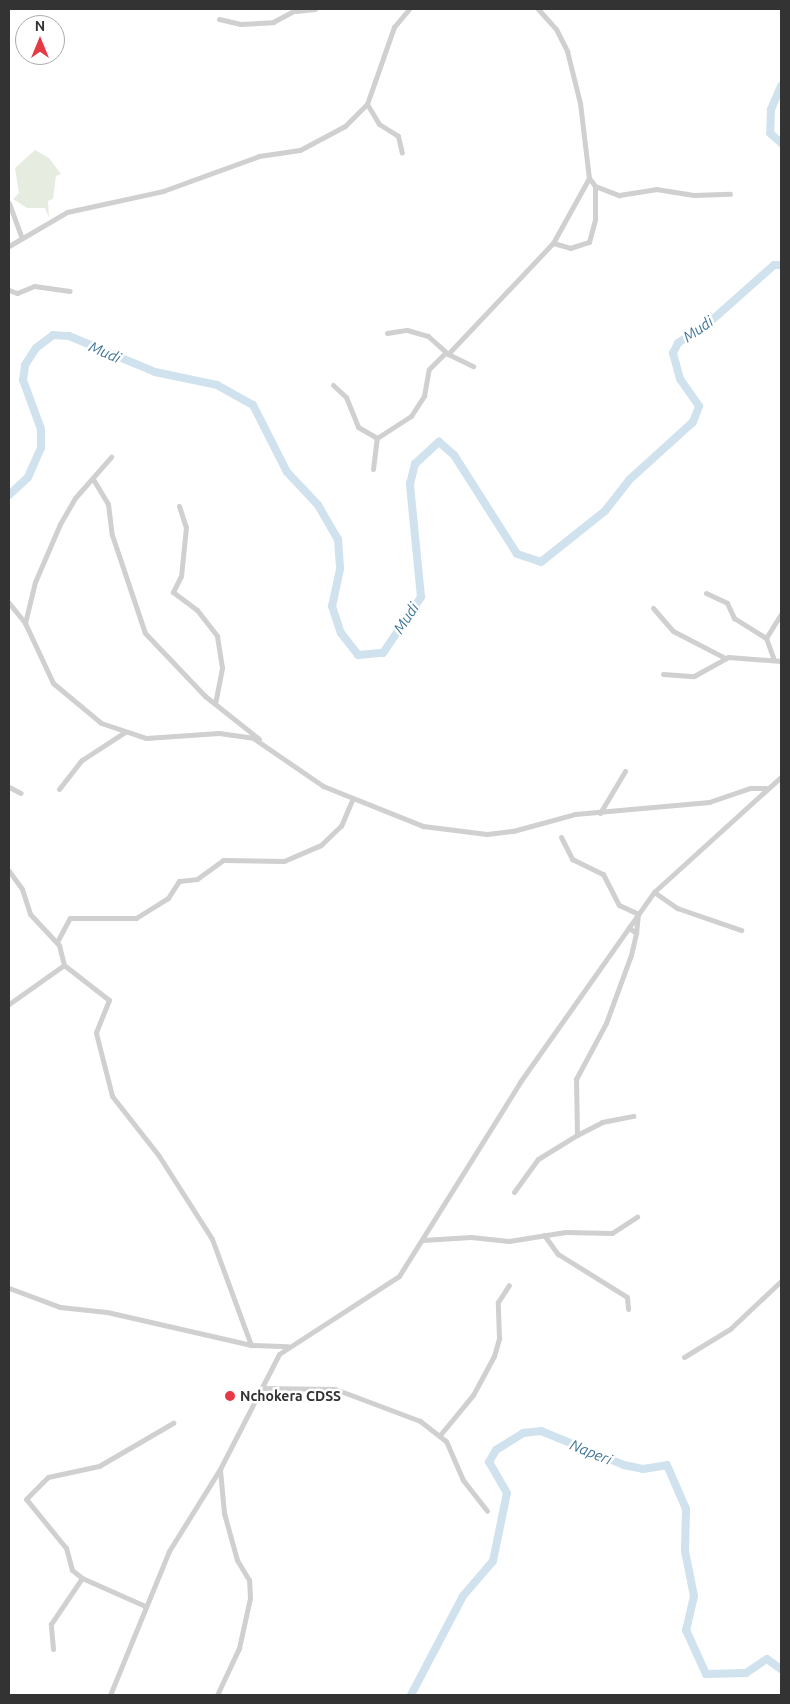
<!DOCTYPE html>
<html>
<head>
<meta charset="utf-8">
<style>
  body { margin:0 }
  #map { position:relative; width:790px; height:1704px; overflow:hidden; background:#fff; font-family:Ubuntu,sans-serif }
  div>[style] { position:absolute }
  [style*='--x'] { left:calc(var(--x)*1px); top:calc(var(--y)*1px); width:calc(var(--w)*1px); rotate:calc(var(--a)*1deg) }
  .green>* { inset:0; background:#e6ecdf }
  .river>* { height:8px; margin:-4px; padding:0 4px; transform-origin:4px; border-radius:4px; background:#cfe2ee }
  .street>* { height:5px; margin:-2.5px; padding:0 2.5px; transform-origin:2.5px; border-radius:2.5px; background:#d0d0d0 }
  .dots>* { width:14px; height:14px; translate:-50% -50%; box-sizing:border-box; border:2px solid #fff; border-radius:50% }
  span { translate:-50% -50%; white-space:nowrap; text-align:center; line-height:1.15; -webkit-text-stroke:5px #fff; paint-order:stroke }
  .poi-label { font-size:14px; color:#333; font-weight:700 }
  .left { translate:0 -50%; text-align:left }
  .water-label { font-size:15px; color:#3f7597; font-style:italic }
  .frame { position:absolute; inset:0; border:10px solid #333; pointer-events:none }
  .north { position:absolute; left:15px; top:15px; width:50px; height:50px; box-sizing:border-box; background:#fff; border:1px solid #adadad; border-radius:50%; rotate:0deg; font-size:14px; font-weight:700; line-height:20px; text-align:center; color:#333 }
  .north::after { content:''; display:block; margin:auto; width:18px; height:22px; background:#e63946; clip-path:polygon(50% 0,100% 100%,50% 72%,0 100%) }
</style>
</head>
<body>
<div id="map">
  <div class="green">
    <i style="clip-path:polygon(35px 150px,49px 158px,61px 174px,56px 176px,53px 199px,48px 201px,49px 218px,45px 208px,27px 208px,13px 199px,19px 193px,15px 168px)"></i>
  </div>
  <div class="river">
    <i style="--x:781;--y:86;--w:26;--a:113"></i>
    <i style="--x:771;--y:110;--w:23;--a:92"></i>
    <i style="--x:770;--y:133;--w:15;--a:42"></i>
    <i style="--x:9;--y:495;--w:26;--a:-43"></i>
    <i style="--x:28;--y:477;--w:32;--a:-66"></i>
    <i style="--x:41;--y:448;--w:19;--a:-90"></i>
    <i style="--x:41;--y:429;--w:52;--a:-110.2"></i>
    <i style="--x:23;--y:380;--w:15;--a:-82"></i>
    <i style="--x:25;--y:365;--w:20;--a:-57"></i>
    <i style="--x:36;--y:348;--w:21;--a:-37"></i>
    <i style="--x:53;--y:335;--w:16;--a:4"></i>
    <i style="--x:69;--y:336;--w:93;--a:22.7"></i>
    <i style="--x:155;--y:372;--w:63;--a:11.8"></i>
    <i style="--x:217;--y:385;--w:41;--a:29.1"></i>
    <i style="--x:253;--y:405;--w:75;--a:63.1"></i>
    <i style="--x:287;--y:472;--w:45;--a:46.8"></i>
    <i style="--x:318;--y:505;--w:39;--a:60"></i>
    <i style="--x:338;--y:539;--w:30;--a:86"></i>
    <i style="--x:340;--y:569;--w:38;--a:102"></i>
    <i style="--x:332;--y:606;--w:28;--a:72"></i>
    <i style="--x:341;--y:633;--w:28;--a:52"></i>
    <i style="--x:358;--y:655;--w:25;--a:-5"></i>
    <i style="--x:383;--y:653;--w:68;--a:-55.8"></i>
    <i style="--x:421;--y:597;--w:114;--a:-95.6"></i>
    <i style="--x:410;--y:484;--w:21;--a:-76"></i>
    <i style="--x:415;--y:464;--w:33;--a:-43"></i>
    <i style="--x:439;--y:442;--w:20;--a:41"></i>
    <i style="--x:454;--y:455;--w:117;--a:57.5"></i>
    <i style="--x:517;--y:554;--w:25;--a:18"></i>
    <i style="--x:541;--y:562;--w:82;--a:-38.6"></i>
    <i style="--x:605;--y:511;--w:39;--a:-52"></i>
    <i style="--x:629;--y:480;--w:86;--a:-42.2"></i>
    <i style="--x:693;--y:422;--w:17;--a:-69"></i>
    <i style="--x:699;--y:406;--w:33;--a:-125"></i>
    <i style="--x:680;--y:379;--w:27;--a:-105"></i>
    <i style="--x:673;--y:353;--w:11;--a:-63"></i>
    <i style="--x:678;--y:343;--w:40;--a:-34"></i>
    <i style="--x:711;--y:321;--w:84;--a:-41.6"></i>
    <i style="--x:774;--y:265;--w:7;--a:0"></i>
    <i style="--x:411;--y:1695;--w:112;--a:-62.3"></i>
    <i style="--x:463;--y:1596;--w:46;--a:-49.4"></i>
    <i style="--x:493;--y:1561;--w:69;--a:-78.4"></i>
    <i style="--x:507;--y:1493;--w:36;--a:-120"></i>
    <i style="--x:489;--y:1462;--w:14;--a:-60"></i>
    <i style="--x:496;--y:1450;--w:32;--a:-32"></i>
    <i style="--x:523;--y:1433;--w:18;--a:-6"></i>
    <i style="--x:541;--y:1431;--w:90;--a:22.3"></i>
    <i style="--x:624;--y:1465;--w:19;--a:12"></i>
    <i style="--x:643;--y:1469;--w:24;--a:-9"></i>
    <i style="--x:667;--y:1465;--w:48;--a:66.6"></i>
    <i style="--x:686;--y:1509;--w:42;--a:91.4"></i>
    <i style="--x:685;--y:1551;--w:46;--a:78.7"></i>
    <i style="--x:694;--y:1596;--w:35;--a:103"></i>
    <i style="--x:686;--y:1630;--w:48;--a:65.6"></i>
    <i style="--x:706;--y:1674;--w:40;--a:-1.4"></i>
    <i style="--x:746;--y:1673;--w:25;--a:-34"></i>
    <i style="--x:767;--y:1659;--w:17;--a:36"></i>
  </div>
  <div class="street">
    <i style="--x:538;--y:9;--w:27;--a:48"></i>
    <i style="--x:556;--y:29;--w:25;--a:63"></i>
    <i style="--x:567;--y:51;--w:54;--a:76"></i>
    <i style="--x:580;--y:103;--w:76;--a:83.2"></i>
    <i style="--x:589;--y:178;--w:10;--a:53"></i>
    <i style="--x:595;--y:186;--w:26;--a:21"></i>
    <i style="--x:619;--y:195;--w:37;--a:-9"></i>
    <i style="--x:656;--y:189;--w:38;--a:9"></i>
    <i style="--x:694;--y:195;--w:36;--a:-2"></i>
    <i style="--x:296;--y:11;--w:19;--a:-6"></i>
    <i style="--x:219;--y:19;--w:22;--a:13"></i>
    <i style="--x:240;--y:24;--w:33;--a:-3"></i>
    <i style="--x:273;--y:22;--w:27;--a:-28"></i>
    <i style="--x:367;--y:104;--w:23;--a:59"></i>
    <i style="--x:379;--y:124;--w:22;--a:32"></i>
    <i style="--x:398;--y:136;--w:17;--a:77"></i>
    <i style="--x:9;--y:203;--w:35;--a:70"></i>
    <i style="--x:553;--y:243;--w:18;--a:16"></i>
    <i style="--x:570;--y:248;--w:20;--a:-18"></i>
    <i style="--x:589;--y:242;--w:24;--a:-75"></i>
    <i style="--x:595;--y:219;--w:33;--a:-90"></i>
    <i style="--x:9;--y:246;--w:67;--a:-30.4"></i>
    <i style="--x:67;--y:212;--w:98;--a:-12.3"></i>
    <i style="--x:163;--y:191;--w:102;--a:-20"></i>
    <i style="--x:259;--y:156;--w:41;--a:-8.3"></i>
    <i style="--x:300;--y:150;--w:51;--a:-28.1"></i>
    <i style="--x:345;--y:126;--w:31;--a:-45"></i>
    <i style="--x:367;--y:104;--w:82;--a:-70.7"></i>
    <i style="--x:394;--y:27;--w:23;--a:-50"></i>
    <i style="--x:9;--y:290;--w:9;--a:21"></i>
    <i style="--x:17;--y:293;--w:18;--a:-22"></i>
    <i style="--x:34;--y:286;--w:36;--a:8"></i>
    <i style="--x:387;--y:333;--w:20;--a:-9"></i>
    <i style="--x:407;--y:330;--w:22;--a:16"></i>
    <i style="--x:428;--y:336;--w:27;--a:42"></i>
    <i style="--x:448;--y:354;--w:153;--a:-46.6"></i>
    <i style="--x:553;--y:243;--w:74;--a:-61"></i>
    <i style="--x:448;--y:354;--w:28;--a:26"></i>
    <i style="--x:333;--y:385;--w:18;--a:43"></i>
    <i style="--x:346;--y:397;--w:32;--a:68"></i>
    <i style="--x:358;--y:427;--w:22;--a:30"></i>
    <i style="--x:377;--y:438;--w:40;--a:-32.9"></i>
    <i style="--x:411;--y:416;--w:24;--a:-57"></i>
    <i style="--x:424;--y:396;--w:27;--a:-80"></i>
    <i style="--x:429;--y:369;--w:21;--a:-45"></i>
    <i style="--x:373;--y:469;--w:31;--a:-83"></i>
    <i style="--x:93;--y:479;--w:29;--a:59"></i>
    <i style="--x:108;--y:504;--w:31;--a:83"></i>
    <i style="--x:112;--y:535;--w:103;--a:71.4"></i>
    <i style="--x:145;--y:633;--w:87;--a:46.4"></i>
    <i style="--x:205;--y:696;--w:69;--a:38.5"></i>
    <i style="--x:179;--y:506;--w:22;--a:72"></i>
    <i style="--x:186;--y:527;--w:49;--a:95.8"></i>
    <i style="--x:181;--y:576;--w:18;--a:117"></i>
    <i style="--x:173;--y:592;--w:30;--a:37"></i>
    <i style="--x:197;--y:610;--w:33;--a:52"></i>
    <i style="--x:217;--y:636;--w:32;--a:81"></i>
    <i style="--x:222;--y:668;--w:36;--a:101"></i>
    <i style="--x:706;--y:593;--w:23;--a:25"></i>
    <i style="--x:727;--y:603;--w:17;--a:65"></i>
    <i style="--x:734;--y:618;--w:38;--a:32"></i>
    <i style="--x:766;--y:638;--w:23;--a:70"></i>
    <i style="--x:9;--y:603;--w:26;--a:51"></i>
    <i style="--x:25;--y:623;--w:66;--a:65"></i>
    <i style="--x:53;--y:683;--w:62;--a:39.8"></i>
    <i style="--x:101;--y:723;--w:47;--a:18.4"></i>
    <i style="--x:146;--y:738;--w:73;--a:-3.9"></i>
    <i style="--x:219;--y:733;--w:34;--a:8"></i>
    <i style="--x:253;--y:738;--w:85;--a:34.4"></i>
    <i style="--x:323;--y:786;--w:108;--a:21.8"></i>
    <i style="--x:423;--y:826;--w:64;--a:7.1"></i>
    <i style="--x:487;--y:834;--w:26;--a:-7"></i>
    <i style="--x:513;--y:831;--w:64;--a:-15.3"></i>
    <i style="--x:575;--y:814;--w:135;--a:-5.1"></i>
    <i style="--x:709;--y:802;--w:43;--a:-18.9"></i>
    <i style="--x:750;--y:788;--w:16;--a:0"></i>
    <i style="--x:653;--y:608;--w:30;--a:49"></i>
    <i style="--x:673;--y:631;--w:59;--a:27.4"></i>
    <i style="--x:25;--y:623;--w:42;--a:-76.3"></i>
    <i style="--x:35;--y:582;--w:63;--a:-66.7"></i>
    <i style="--x:60;--y:524;--w:30;--a:-60"></i>
    <i style="--x:75;--y:498;--w:55;--a:-48.7"></i>
    <i style="--x:766;--y:638;--w:28;--a:-58"></i>
    <i style="--x:663;--y:674;--w:31;--a:4"></i>
    <i style="--x:694;--y:676;--w:39;--a:-29"></i>
    <i style="--x:728;--y:657;--w:53;--a:4.3"></i>
    <i style="--x:9;--y:787;--w:13;--a:27"></i>
    <i style="--x:59;--y:789;--w:37;--a:-52"></i>
    <i style="--x:82;--y:760;--w:51;--a:-33.1"></i>
    <i style="--x:600;--y:813;--w:49;--a:-59.2"></i>
    <i style="--x:561;--y:837;--w:25;--a:63"></i>
    <i style="--x:572;--y:859;--w:34;--a:26"></i>
    <i style="--x:603;--y:874;--w:35;--a:63"></i>
    <i style="--x:619;--y:905;--w:21;--a:25"></i>
    <i style="--x:638;--y:914;--w:19;--a:96"></i>
    <i style="--x:9;--y:871;--w:22;--a:54"></i>
    <i style="--x:22;--y:889;--w:26;--a:72"></i>
    <i style="--x:30;--y:914;--w:42;--a:46.9"></i>
    <i style="--x:59;--y:945;--w:21;--a:76"></i>
    <i style="--x:64;--y:965;--w:57;--a:37.9"></i>
    <i style="--x:109;--y:1000;--w:35;--a:112"></i>
    <i style="--x:96;--y:1033;--w:65;--a:75.7"></i>
    <i style="--x:112;--y:1096;--w:76;--a:51.9"></i>
    <i style="--x:159;--y:1156;--w:98;--a:57.4"></i>
    <i style="--x:212;--y:1239;--w:113;--a:69.8"></i>
    <i style="--x:654;--y:892;--w:28;--a:35"></i>
    <i style="--x:677;--y:908;--w:68;--a:19"></i>
    <i style="--x:57;--y:942;--w:27;--a:-62"></i>
    <i style="--x:70;--y:918;--w:66;--a:0"></i>
    <i style="--x:136;--y:918;--w:38;--a:-32"></i>
    <i style="--x:168;--y:898;--w:20;--a:-57"></i>
    <i style="--x:179;--y:881;--w:18;--a:-6"></i>
    <i style="--x:197;--y:879;--w:32;--a:-36"></i>
    <i style="--x:223;--y:860;--w:61;--a:0.9"></i>
    <i style="--x:284;--y:861;--w:40;--a:-23.4"></i>
    <i style="--x:321;--y:845;--w:28;--a:-44"></i>
    <i style="--x:341;--y:826;--w:28;--a:-67"></i>
    <i style="--x:9;--y:1004;--w:67;--a:-35.3"></i>
    <i style="--x:577;--y:1135;--w:28;--a:-27"></i>
    <i style="--x:602;--y:1122;--w:32;--a:-11"></i>
    <i style="--x:514;--y:1192;--w:41;--a:-54"></i>
    <i style="--x:538;--y:1159;--w:46;--a:-31.6"></i>
    <i style="--x:577;--y:1135;--w:56;--a:-91"></i>
    <i style="--x:576;--y:1079;--w:64;--a:-61.8"></i>
    <i style="--x:606;--y:1023;--w:72;--a:-69.8"></i>
    <i style="--x:631;--y:955;--w:23;--a:-77"></i>
    <i style="--x:636;--y:933;--w:9;--a:-144"></i>
    <i style="--x:544;--y:1235;--w:24;--a:54"></i>
    <i style="--x:558;--y:1254;--w:81;--a:31.9"></i>
    <i style="--x:627;--y:1297;--w:12;--a:85"></i>
    <i style="--x:423;--y:1240;--w:48;--a:-3.6"></i>
    <i style="--x:471;--y:1237;--w:38;--a:6"></i>
    <i style="--x:509;--y:1241;--w:57;--a:-9.1"></i>
    <i style="--x:565;--y:1232;--w:47;--a:1.2"></i>
    <i style="--x:612;--y:1233;--w:30;--a:-33"></i>
    <i style="--x:9;--y:1288;--w:54;--a:20.4"></i>
    <i style="--x:60;--y:1307;--w:47;--a:6.1"></i>
    <i style="--x:107;--y:1312;--w:148;--a:12.9"></i>
    <i style="--x:251;--y:1345;--w:37;--a:2"></i>
    <i style="--x:684;--y:1357;--w:54;--a:-31.3"></i>
    <i style="--x:730;--y:1329;--w:70;--a:-43.3"></i>
    <i style="--x:262;--y:1388;--w:73;--a:0.8"></i>
    <i style="--x:335;--y:1389;--w:91;--a:20.6"></i>
    <i style="--x:420;--y:1421;--w:33;--a:38"></i>
    <i style="--x:446;--y:1441;--w:43;--a:66.4"></i>
    <i style="--x:463;--y:1480;--w:39;--a:52"></i>
    <i style="--x:440;--y:1435;--w:52;--a:-50.5"></i>
    <i style="--x:473;--y:1395;--w:44;--a:-61.7"></i>
    <i style="--x:494;--y:1356;--w:19;--a:-74"></i>
    <i style="--x:499;--y:1338;--w:36;--a:-92"></i>
    <i style="--x:498;--y:1302;--w:20;--a:-57"></i>
    <i style="--x:82;--y:1578;--w:13;--a:-141"></i>
    <i style="--x:72;--y:1570;--w:23;--a:-105"></i>
    <i style="--x:66;--y:1548;--w:63;--a:-129.2"></i>
    <i style="--x:26;--y:1499;--w:31;--a:-45"></i>
    <i style="--x:48;--y:1477;--w:52;--a:-12.2"></i>
    <i style="--x:99;--y:1466;--w:86;--a:-30.2"></i>
    <i style="--x:53;--y:1649;--w:25;--a:-95"></i>
    <i style="--x:51;--y:1624;--w:55;--a:-56"></i>
    <i style="--x:82;--y:1578;--w:69;--a:24"></i>
    <i style="--x:110;--y:1695;--w:156;--a:-67.7"></i>
    <i style="--x:169;--y:1551;--w:97;--a:-58.1"></i>
    <i style="--x:220;--y:1469;--w:129;--a:-62.8"></i>
    <i style="--x:279;--y:1354;--w:143;--a:-33"></i>
    <i style="--x:399;--y:1276;--w:229;--a:-58"></i>
    <i style="--x:520;--y:1082;--w:232;--a:-54.8"></i>
    <i style="--x:654;--y:892;--w:171;--a:-42.2"></i>
    <i style="--x:217;--y:1695;--w:52;--a:-64.9"></i>
    <i style="--x:239;--y:1648;--w:51;--a:-77.6"></i>
    <i style="--x:250;--y:1598;--w:18;--a:-93"></i>
    <i style="--x:249;--y:1580;--w:23;--a:-121"></i>
    <i style="--x:237;--y:1560;--w:49;--a:-105.5"></i>
    <i style="--x:224;--y:1513;--w:43;--a:-95.3"></i>
  </div>
  <div class="dots">
    <i style="left:230px;top:1396px;background:#e63946"></i>
  </div>
  <div class="poi-label">
    <span class="left" style="left:240px;top:1396px">Nchokera CDSS</span>
  </div>
  <div class="water-label">
    <span style="left:698px;top:329px;rotate:-35deg">Mudi</span>
    <span style="left:105px;top:352px;rotate:23deg">Mudi</span>
    <span style="left:406px;top:618px;rotate:-56deg">Mudi</span>
    <span style="left:591px;top:1452px;rotate:22deg">Naperi</span>
  </div>
  <div class="frame"></div>
  <div class="north">N</div>
</div>
</body>
</html>
